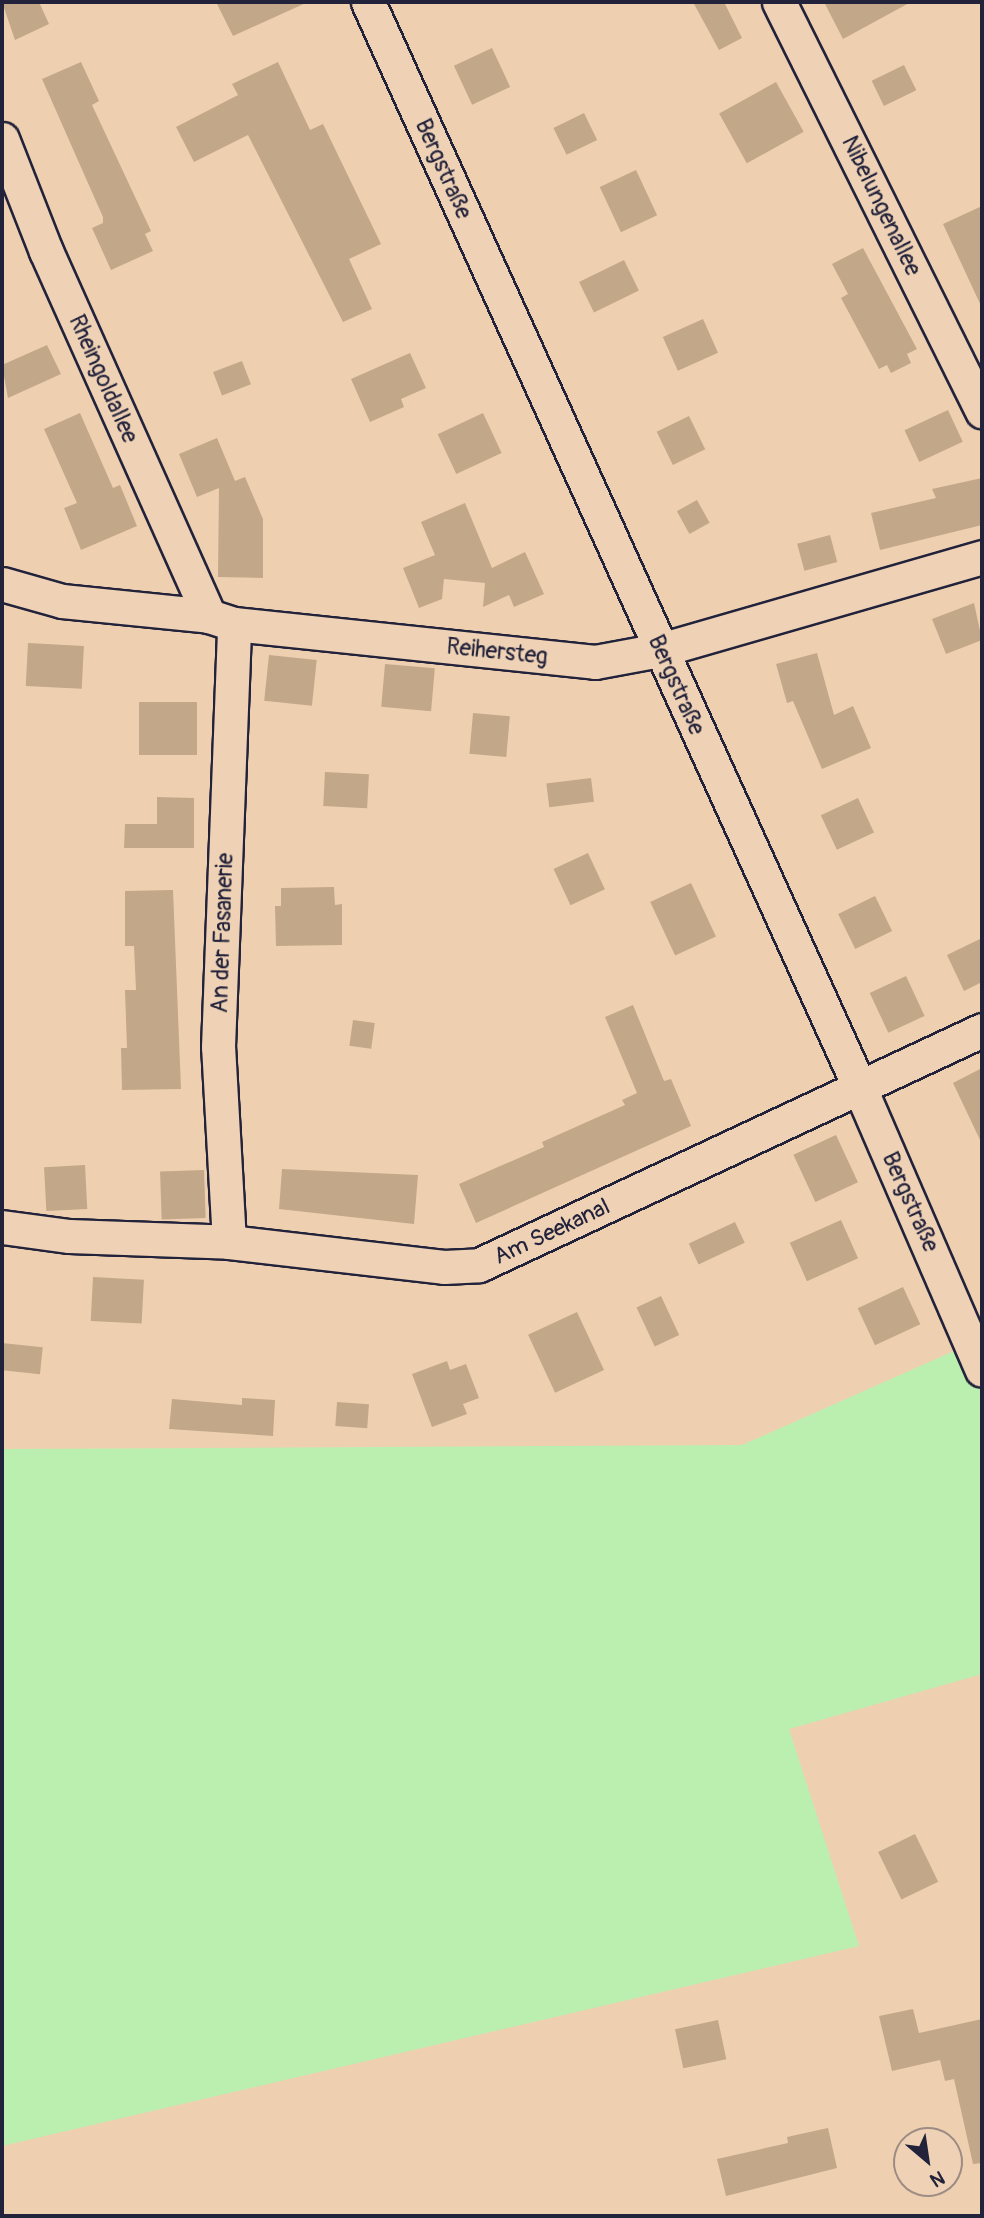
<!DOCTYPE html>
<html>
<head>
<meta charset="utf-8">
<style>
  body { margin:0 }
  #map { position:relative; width:984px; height:2218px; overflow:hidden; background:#eed0b0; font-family:Pangolin,sans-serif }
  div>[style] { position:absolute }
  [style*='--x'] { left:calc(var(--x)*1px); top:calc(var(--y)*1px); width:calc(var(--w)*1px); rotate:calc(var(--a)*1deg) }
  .green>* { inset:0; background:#bbefb0 }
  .building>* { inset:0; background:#c2a788; transform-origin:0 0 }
  .roads { filter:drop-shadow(2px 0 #22223b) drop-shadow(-2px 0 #22223b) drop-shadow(0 2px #22223b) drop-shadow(0 -2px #22223b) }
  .minor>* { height:33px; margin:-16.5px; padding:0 16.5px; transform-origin:16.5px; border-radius:16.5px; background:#efd2b5 }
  span { translate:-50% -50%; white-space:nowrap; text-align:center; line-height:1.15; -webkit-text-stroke:5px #efd2b5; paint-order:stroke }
  .street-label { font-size:23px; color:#22223b }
  .frame { position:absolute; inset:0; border:4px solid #22223b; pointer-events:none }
  .north { position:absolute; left:893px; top:2127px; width:70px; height:70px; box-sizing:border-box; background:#efd2b5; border:2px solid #9d8c84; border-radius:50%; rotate:151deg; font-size:19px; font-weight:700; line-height:28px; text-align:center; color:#22223b }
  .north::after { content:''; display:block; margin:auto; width:24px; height:32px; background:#22223b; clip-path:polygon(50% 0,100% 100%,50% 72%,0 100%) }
</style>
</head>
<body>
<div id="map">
  <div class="green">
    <i style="clip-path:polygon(972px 1343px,982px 1370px,982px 1674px,789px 1729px,859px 1946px,2px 2146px,2px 1449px,742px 1445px)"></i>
  </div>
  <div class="building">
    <i style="clip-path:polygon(2px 2px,39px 2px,49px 24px,15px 40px)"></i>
    <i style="clip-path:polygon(216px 2px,308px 2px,233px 36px)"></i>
    <i style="clip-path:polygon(693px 2px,724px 2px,742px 38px,719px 50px)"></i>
    <i style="clip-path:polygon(824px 2px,911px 2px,843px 39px)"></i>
    <i style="left:492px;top:48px;width:43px;height:42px;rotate:65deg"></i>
    <i style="clip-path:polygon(81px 62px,99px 101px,92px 105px,151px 231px,145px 234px,153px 251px,111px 270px,92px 228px,103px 223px,103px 217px,42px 79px)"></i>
    <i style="clip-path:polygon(278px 62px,310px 130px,323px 124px,381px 244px,349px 259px,372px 309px,343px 322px,248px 135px,194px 162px,176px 127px,238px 95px,232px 84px)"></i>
    <i style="left:904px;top:65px;width:28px;height:36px;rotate:64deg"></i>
    <i style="left:776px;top:82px;width:57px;height:65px;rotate:61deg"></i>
    <i style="left:584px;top:113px;width:30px;height:34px;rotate:64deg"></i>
    <i style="left:636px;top:170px;width:50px;height:40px;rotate:65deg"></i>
    <i style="clip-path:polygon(982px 206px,982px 308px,943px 224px)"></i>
    <i style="clip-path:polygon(863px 248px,917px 349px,907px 354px,911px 363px,891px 373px,887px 365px,879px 369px,841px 298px,848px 294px,832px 264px)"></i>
    <i style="left:624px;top:260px;width:34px;height:50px;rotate:64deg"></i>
    <i style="left:703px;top:319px;width:37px;height:44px;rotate:66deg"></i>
    <i style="clip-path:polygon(47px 345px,61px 374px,8px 398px,2px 365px)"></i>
    <i style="clip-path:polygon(410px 353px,426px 388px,401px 399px,404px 407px,370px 422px,351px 379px)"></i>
    <i style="left:242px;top:361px;width:25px;height:31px;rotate:69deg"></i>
    <i style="left:948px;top:410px;width:35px;height:48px;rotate:65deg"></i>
    <i style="clip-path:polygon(80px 413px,113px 488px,120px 485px,137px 526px,81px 550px,64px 508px,77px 503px,44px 429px)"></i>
    <i style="left:483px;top:413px;width:44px;height:50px;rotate:65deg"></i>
    <i style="left:689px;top:416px;width:37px;height:36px;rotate:64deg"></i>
    <i style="clip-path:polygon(217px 438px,235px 481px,227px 484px,245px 477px,263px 519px,263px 578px,218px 577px,219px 488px,197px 497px,179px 454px)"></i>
    <i style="clip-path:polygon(982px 478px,982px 525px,880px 550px,871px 513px,936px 498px,932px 489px)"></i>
    <i style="left:697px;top:500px;width:26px;height:23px;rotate:61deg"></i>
    <i style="clip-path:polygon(465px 503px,492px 568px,525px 552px,544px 594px,514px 607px,509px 595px,483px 607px,485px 583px,444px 579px,442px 599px,419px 608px,403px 568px,435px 555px,421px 522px)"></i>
    <i style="left:830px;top:535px;width:28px;height:34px;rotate:75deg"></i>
    <i style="clip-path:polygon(974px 603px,982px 640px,946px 654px,932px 619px)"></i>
    <i style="left:28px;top:643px;width:56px;height:43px;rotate:3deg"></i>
    <i style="clip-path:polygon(817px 653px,834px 715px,853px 706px,871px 748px,822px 769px,793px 701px,787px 703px,776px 664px)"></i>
    <i style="left:269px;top:655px;width:48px;height:46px;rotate:6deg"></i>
    <i style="left:385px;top:664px;width:50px;height:43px;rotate:5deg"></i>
    <i style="left:139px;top:702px;width:58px;height:53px"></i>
    <i style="left:473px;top:713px;width:37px;height:41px;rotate:5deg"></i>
    <i style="left:325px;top:772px;width:44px;height:34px;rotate:3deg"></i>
    <i style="left:591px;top:778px;width:24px;height:45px;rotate:83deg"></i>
    <i style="clip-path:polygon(157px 797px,194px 798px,194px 848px,124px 848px,125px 824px,157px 824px)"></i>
    <i style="left:858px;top:798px;width:38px;height:41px;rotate:65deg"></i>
    <i style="left:588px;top:853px;width:40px;height:38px;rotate:65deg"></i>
    <i style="left:691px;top:883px;width:59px;height:45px;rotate:65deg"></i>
    <i style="clip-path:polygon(334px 887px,335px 905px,342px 904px,342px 945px,276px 946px,275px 906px,281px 906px,281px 888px)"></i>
    <i style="clip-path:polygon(173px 890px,181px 1089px,122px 1090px,121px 1048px,127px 1048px,125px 990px,136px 990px,134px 946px,125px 946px,125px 891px)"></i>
    <i style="left:875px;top:896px;width:39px;height:41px;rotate:64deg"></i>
    <i style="clip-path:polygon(982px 938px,982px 982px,964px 991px,947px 955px)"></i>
    <i style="left:906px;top:976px;width:44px;height:40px;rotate:65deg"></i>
    <i style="clip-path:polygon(633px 1005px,664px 1081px,671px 1079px,691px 1126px,476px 1223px,459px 1184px,544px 1147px,542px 1142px,625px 1105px,622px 1100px,637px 1093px,605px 1017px)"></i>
    <i style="left:353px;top:1020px;width:22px;height:26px;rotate:8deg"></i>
    <i style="clip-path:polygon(982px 1068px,982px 1144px,953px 1083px)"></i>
    <i style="left:836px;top:1135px;width:52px;height:47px;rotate:65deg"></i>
    <i style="left:85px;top:1165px;width:44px;height:41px;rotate:87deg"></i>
    <i style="clip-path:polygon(282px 1169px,418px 1175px,414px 1224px,279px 1209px)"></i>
    <i style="left:204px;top:1170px;width:48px;height:44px;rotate:88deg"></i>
    <i style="left:841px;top:1220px;width:42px;height:56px;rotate:66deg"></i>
    <i style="left:735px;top:1222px;width:23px;height:51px;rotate:65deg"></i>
    <i style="left:93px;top:1277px;width:51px;height:44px;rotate:3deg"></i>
    <i style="left:903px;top:1287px;width:41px;height:50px;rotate:65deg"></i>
    <i style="left:661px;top:1296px;width:43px;height:27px;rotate:65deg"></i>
    <i style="left:577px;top:1312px;width:64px;height:54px;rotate:65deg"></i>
    <i style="left:2px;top:1343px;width:41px;height:27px;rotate:6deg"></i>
    <i style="clip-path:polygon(447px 1361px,450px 1370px,466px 1364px,479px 1398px,463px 1404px,467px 1414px,432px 1427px,412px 1374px)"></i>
    <i style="clip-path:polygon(242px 1398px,275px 1400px,273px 1436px,169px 1429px,172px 1399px,242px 1405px)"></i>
    <i style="left:337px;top:1402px;width:32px;height:24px;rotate:4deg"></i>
    <i style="left:915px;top:1834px;width:53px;height:41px;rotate:64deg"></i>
    <i style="clip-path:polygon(913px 2009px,919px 2033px,982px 2019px,982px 2163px,973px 2164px,954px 2079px,945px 2081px,940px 2060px,892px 2071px,879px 2016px)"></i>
    <i style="left:718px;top:2020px;width:40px;height:44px;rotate:78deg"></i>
    <i style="clip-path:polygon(828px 2128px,837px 2168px,726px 2196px,717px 2159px,788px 2143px,787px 2137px)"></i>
  </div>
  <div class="roads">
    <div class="minor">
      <i style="--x:368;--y:2;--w:1190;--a:65.63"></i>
      <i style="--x:859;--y:1086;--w:309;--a:66.6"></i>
      <i style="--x:779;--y:2;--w:457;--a:63.6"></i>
      <i style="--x:2;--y:139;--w:120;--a:68.6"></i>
      <i style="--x:46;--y:251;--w:400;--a:65.9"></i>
      <i style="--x:2;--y:584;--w:62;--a:15.8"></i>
      <i style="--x:62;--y:601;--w:148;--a:5.8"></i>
      <i style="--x:209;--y:616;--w:26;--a:18"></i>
      <i style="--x:234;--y:624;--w:363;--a:6"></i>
      <i style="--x:595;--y:662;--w:66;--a:-10.5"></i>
      <i style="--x:660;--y:650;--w:335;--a:-16.1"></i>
      <i style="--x:2;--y:1227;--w:68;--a:7.7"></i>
      <i style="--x:69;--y:1236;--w:160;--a:2.1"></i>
      <i style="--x:229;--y:1242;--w:216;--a:6.6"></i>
      <i style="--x:444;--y:1267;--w:35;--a:-3"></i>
      <i style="--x:479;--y:1265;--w:555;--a:-25.04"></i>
      <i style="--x:229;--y:1242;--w:195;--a:-93.2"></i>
      <i style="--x:218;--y:1047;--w:423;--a:-87.8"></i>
    </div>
  </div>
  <div class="street-label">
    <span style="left:443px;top:169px;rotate:66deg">Bergstraße</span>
    <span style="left:881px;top:206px;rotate:64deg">Nibelungenallee</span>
    <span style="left:103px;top:379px;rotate:66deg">Rheingoldallee</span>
    <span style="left:497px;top:652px;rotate:6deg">Reihersteg</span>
    <span style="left:676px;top:685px;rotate:66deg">Bergstraße</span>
    <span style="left:223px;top:933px;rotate:-88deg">An der Fasanerie</span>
    <span style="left:910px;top:1202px;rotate:66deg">Bergstraße</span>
    <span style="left:552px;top:1232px;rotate:-25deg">Am Seekanal</span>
  </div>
  <div class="frame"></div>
  <div class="north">N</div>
</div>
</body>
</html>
